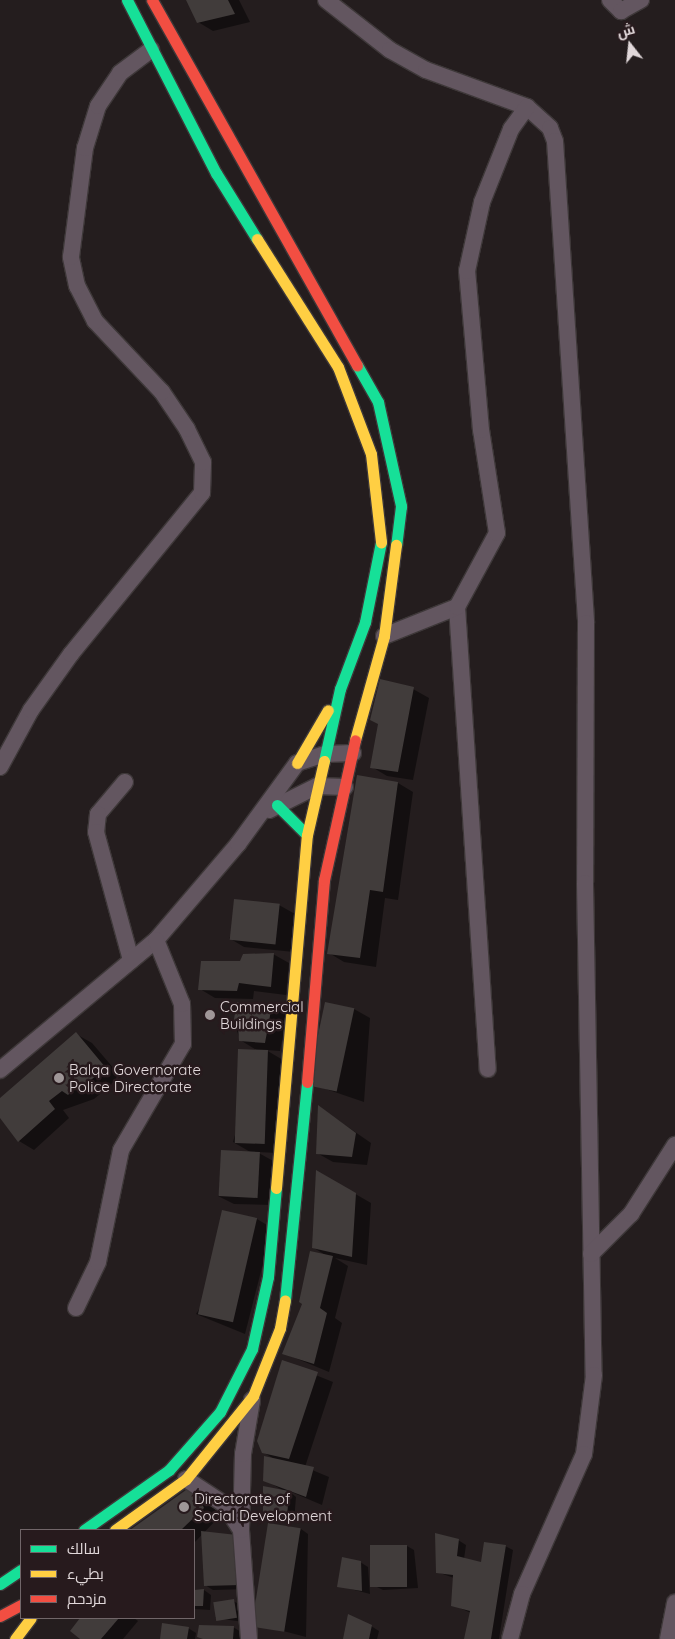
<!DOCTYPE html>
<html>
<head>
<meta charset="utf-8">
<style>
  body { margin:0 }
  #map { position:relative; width:675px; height:1639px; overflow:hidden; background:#241d1e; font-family:Quicksand,Cairo,sans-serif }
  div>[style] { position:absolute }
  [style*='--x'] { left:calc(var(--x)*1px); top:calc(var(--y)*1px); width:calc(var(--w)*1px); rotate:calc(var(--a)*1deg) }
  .shadow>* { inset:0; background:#0007 }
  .building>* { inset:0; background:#413c3b; transform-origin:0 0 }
  .roads { filter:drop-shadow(1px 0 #3e3839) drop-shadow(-1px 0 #3e3839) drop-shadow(0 1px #3e3839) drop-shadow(0 -1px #3e3839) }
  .street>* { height:16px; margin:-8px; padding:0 8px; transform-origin:8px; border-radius:8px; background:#635660 }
  .fast>* { height:11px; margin:-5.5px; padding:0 5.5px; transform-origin:5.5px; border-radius:5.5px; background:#16e098 }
  .slow>* { height:11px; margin:-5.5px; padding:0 5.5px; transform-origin:5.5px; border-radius:5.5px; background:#ffcf43 }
  .jam>* { height:11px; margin:-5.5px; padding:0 5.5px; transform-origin:5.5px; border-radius:5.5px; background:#f24e42 }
  .dots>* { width:14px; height:14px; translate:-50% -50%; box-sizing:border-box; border:2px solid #271a1d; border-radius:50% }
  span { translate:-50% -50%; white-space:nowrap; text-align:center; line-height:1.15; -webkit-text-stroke:5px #271a1d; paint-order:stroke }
  .poi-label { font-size:15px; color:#e1d8da }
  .left { translate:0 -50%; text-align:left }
  .legend { position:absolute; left:20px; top:1529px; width:175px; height:90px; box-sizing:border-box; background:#271a1d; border:1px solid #716669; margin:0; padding:6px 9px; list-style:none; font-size:15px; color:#e1d8da }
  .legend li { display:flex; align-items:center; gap:10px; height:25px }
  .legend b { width:25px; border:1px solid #716669 }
  .north { position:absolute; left:605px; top:20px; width:50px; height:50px; -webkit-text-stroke:4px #271a1d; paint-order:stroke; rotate:344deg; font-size:14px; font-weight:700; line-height:20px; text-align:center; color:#e1d8da }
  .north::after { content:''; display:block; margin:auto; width:18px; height:22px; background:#e1d8da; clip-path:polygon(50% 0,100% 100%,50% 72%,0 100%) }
</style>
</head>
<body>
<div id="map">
  <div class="shadow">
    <i style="clip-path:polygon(188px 0,239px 0,250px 22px,213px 31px,198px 22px)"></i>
    <i style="clip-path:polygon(413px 689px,429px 698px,413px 780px,387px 776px,372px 767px)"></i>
    <i style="clip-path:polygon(398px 783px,413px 792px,398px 900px,385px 898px,376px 967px,344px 962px,329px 953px)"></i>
    <i style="clip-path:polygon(279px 905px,295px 914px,294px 952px,244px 947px,229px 938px)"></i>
    <i style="clip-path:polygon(273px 954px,289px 963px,286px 995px,254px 991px,253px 999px,215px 998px,200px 989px,241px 962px)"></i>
    <i style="clip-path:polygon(326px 1004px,354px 1009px,370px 1018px,364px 1102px,320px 1087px)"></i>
    <i style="clip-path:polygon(271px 1006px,287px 1015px,280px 1051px,266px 1050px,283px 1060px,278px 1153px,257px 1152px,275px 1162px,272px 1205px,234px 1204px,218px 1196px,252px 1153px,233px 1142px,258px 1051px,240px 1040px,235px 1025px)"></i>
    <i style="clip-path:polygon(76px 1034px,92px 1043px,121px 1077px,94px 1099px,63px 1110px,69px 1118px,34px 1150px,19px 1141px,0 1116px,0 1099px)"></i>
    <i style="clip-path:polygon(319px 1107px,371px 1143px,367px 1165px,333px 1162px,317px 1153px)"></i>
    <i style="clip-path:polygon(317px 1172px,371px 1203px,367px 1265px,335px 1258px,348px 1266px,335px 1318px,342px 1323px,329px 1372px,283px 1353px,327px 1256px,314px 1248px)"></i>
    <i style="clip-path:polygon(257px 1219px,272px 1228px,245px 1334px,196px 1314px)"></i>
    <i style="clip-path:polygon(283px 1362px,333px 1382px,305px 1467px,329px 1477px,322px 1505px,289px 1491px,296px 1497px,294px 1521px,264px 1514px,284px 1491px,265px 1480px,274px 1459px,263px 1452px)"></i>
    <i style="clip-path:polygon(193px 1486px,208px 1495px,219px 1517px,194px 1543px,194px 1530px,134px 1530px)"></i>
    <i style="clip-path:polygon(301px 1529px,308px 1534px,306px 1637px,268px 1627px)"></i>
    <i style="clip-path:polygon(458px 1540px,466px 1545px,464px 1559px,482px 1563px,505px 1546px,513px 1550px,499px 1639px,465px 1639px,471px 1613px,453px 1605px,454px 1578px,437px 1572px)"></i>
    <i style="clip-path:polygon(244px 1541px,248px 1589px,213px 1590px,205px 1585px)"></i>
    <i style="clip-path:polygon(407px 1546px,414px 1550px,418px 1588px,383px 1590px,375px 1586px)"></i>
    <i style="clip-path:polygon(360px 1562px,368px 1567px,370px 1594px,339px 1586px)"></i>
    <i style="clip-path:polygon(204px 1590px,211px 1595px,210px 1610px,194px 1609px,194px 1591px)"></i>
    <i style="clip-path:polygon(233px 1601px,241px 1605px,244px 1622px,215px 1618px)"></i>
    <i style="clip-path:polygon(81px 1618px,134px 1618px,138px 1621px,123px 1639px,82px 1639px,72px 1631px)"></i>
    <i style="clip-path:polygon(371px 1626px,379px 1631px,377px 1639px,344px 1639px)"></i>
    <i style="clip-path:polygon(233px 1627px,241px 1632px,241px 1639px,203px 1639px)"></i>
    <i style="clip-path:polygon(188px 1628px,196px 1633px,195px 1639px,161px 1639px)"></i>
  </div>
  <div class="building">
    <i style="clip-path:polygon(186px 0,228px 0,235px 14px,197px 23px)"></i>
    <i style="clip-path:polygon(380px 679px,414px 687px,398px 772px,370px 768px,378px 724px,370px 720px)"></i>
    <i style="clip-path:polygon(357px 775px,398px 782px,383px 892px,370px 890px,360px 958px,327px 954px)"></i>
    <i style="left:234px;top:899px;width:46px;height:41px;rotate:6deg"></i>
    <i style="clip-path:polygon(274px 953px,271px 987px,239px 983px,237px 991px,198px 990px,201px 961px,240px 961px,243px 954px)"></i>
    <i style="clip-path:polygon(237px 1002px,272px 1005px,265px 1043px,239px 1041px,238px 1026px,233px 1025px)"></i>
    <i style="left:325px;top:1002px;width:30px;height:85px;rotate:12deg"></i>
    <i style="clip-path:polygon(76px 1032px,106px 1068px,78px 1090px,76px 1087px,68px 1095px,62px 1091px,49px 1101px,55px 1109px,18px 1142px,0 1118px,0 1098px)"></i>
    <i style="left:238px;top:1049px;width:30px;height:94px;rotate:2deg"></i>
    <i style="clip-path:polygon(318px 1105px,356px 1133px,352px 1157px,316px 1154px)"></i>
    <i style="left:221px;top:1150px;width:39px;height:46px;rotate:3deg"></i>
    <i style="clip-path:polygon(316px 1170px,356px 1193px,352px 1257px,312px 1248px)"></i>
    <i style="left:222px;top:1210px;width:36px;height:107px;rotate:13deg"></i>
    <i style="clip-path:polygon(310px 1251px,333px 1256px,320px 1308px,327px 1313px,314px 1364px,282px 1354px,302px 1304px,299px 1302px)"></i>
    <i style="clip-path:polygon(282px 1360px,318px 1372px,289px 1459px,262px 1453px,257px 1441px)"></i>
    <i style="clip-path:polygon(264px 1456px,314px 1467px,306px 1497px,263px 1481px)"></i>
    <i style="clip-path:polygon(193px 1485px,204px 1508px,181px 1530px,130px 1530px)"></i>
    <i style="clip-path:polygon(263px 1486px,289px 1491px,287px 1518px,263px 1514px)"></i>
    <i style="left:268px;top:1523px;width:33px;height:105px;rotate:9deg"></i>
    <i style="clip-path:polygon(201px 1531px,237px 1535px,241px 1585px,204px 1586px)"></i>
    <i style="clip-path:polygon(435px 1533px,459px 1539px,457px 1556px,481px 1562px,484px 1542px,506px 1545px,491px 1639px,464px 1639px,470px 1611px,451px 1606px,453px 1575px,436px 1573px)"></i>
    <i style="left:370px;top:1545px;width:37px;height:42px"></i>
    <i style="clip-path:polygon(342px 1557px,361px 1561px,362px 1591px,337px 1587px)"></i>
    <i style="clip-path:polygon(204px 1589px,203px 1606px,194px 1606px,194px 1590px)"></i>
    <i style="left:234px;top:1599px;width:19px;height:21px;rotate:81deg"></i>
    <i style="clip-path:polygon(348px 1614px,372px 1625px,369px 1639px,343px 1639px)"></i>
    <i style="clip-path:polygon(80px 1618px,119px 1618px,101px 1639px,80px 1639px,70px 1631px)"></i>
    <i style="clip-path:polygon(162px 1623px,189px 1627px,187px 1639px,160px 1639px)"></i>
    <i style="clip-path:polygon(199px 1625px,234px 1626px,233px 1639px,203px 1639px,197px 1637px)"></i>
  </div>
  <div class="roads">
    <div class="street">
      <i style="--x:326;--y:0;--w:81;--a:38"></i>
      <i style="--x:390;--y:50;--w:41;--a:29.1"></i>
      <i style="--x:426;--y:70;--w:108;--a:20.1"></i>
      <i style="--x:527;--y:107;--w:31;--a:42"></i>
      <i style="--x:550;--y:128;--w:14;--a:69"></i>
      <i style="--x:555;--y:141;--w:483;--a:86.3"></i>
      <i style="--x:586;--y:623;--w:260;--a:90.2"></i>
      <i style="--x:585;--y:883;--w:492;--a:89"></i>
      <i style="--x:594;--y:1375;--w:80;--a:97.2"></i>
      <i style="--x:584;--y:1454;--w:153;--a:113.9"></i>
      <i style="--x:522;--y:1594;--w:47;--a:104.9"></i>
      <i style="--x:610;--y:0;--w:16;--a:45"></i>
      <i style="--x:621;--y:11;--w:23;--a:-29"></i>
      <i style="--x:457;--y:607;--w:463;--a:86.2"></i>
      <i style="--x:384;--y:636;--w:79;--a:-21.7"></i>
      <i style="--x:457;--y:607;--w:84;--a:-61.6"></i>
      <i style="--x:497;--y:533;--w:104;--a:-98.8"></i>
      <i style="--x:481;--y:430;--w:160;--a:-95"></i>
      <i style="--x:467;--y:271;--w:71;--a:-77.7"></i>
      <i style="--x:482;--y:202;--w:79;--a:-68.3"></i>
      <i style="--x:511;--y:129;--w:27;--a:-54"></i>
      <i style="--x:0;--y:767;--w:65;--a:-61.5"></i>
      <i style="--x:31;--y:710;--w:69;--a:-54.5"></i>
      <i style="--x:71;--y:654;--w:208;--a:-50.9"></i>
      <i style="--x:202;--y:493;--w:31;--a:-88"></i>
      <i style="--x:203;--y:462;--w:37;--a:-116"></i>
      <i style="--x:187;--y:429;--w:45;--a:-124"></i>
      <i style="--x:162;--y:392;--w:98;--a:-133.3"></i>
      <i style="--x:95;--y:321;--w:39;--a:-117"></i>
      <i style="--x:77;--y:286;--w:30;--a:-102"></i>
      <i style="--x:71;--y:257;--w:110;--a:-82.7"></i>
      <i style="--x:85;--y:148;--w:44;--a:-72.8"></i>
      <i style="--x:98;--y:106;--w:40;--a:-56"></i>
      <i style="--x:120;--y:73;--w:39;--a:-37"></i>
      <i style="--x:125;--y:782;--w:42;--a:130.2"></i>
      <i style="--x:98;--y:814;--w:18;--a:96"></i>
      <i style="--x:96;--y:832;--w:133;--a:74.7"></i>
      <i style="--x:269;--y:810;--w:54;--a:-26.6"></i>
      <i style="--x:317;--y:786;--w:28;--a:2"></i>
      <i style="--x:0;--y:1070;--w:203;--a:-39.8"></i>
      <i style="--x:156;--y:940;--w:126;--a:-49.5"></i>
      <i style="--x:238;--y:844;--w:100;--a:-53.9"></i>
      <i style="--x:297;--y:763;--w:29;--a:-18"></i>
      <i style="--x:325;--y:754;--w:28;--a:-2"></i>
      <i style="--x:591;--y:1254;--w:57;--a:-45"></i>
      <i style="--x:631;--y:1214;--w:82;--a:-57.5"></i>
      <i style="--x:76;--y:1308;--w:51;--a:-64.4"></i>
      <i style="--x:98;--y:1262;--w:114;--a:-78.4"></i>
      <i style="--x:121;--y:1150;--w:123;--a:-59.7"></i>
      <i style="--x:183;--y:1044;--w:40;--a:-91.4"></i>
      <i style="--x:182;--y:1004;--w:69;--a:-112.1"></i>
      <i style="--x:186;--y:1479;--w:45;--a:33.3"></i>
      <i style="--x:224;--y:1504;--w:31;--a:57"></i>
      <i style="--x:249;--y:1639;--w:109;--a:-94.2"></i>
      <i style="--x:241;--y:1530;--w:76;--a:-88.5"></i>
      <i style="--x:243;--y:1454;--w:55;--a:-80.5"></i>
      <i style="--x:668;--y:1639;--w:37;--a:-79"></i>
    </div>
    <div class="fast">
      <i style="--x:127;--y:0;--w:195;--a:62.8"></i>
      <i style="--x:216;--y:173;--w:78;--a:58.2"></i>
      <i style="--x:357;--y:365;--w:43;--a:60.4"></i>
      <i style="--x:378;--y:402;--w:107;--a:77.5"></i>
      <i style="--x:401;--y:506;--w:39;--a:97"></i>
      <i style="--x:324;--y:761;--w:74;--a:-77.5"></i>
      <i style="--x:340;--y:689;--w:72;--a:-69.5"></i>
      <i style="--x:365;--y:622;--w:82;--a:-78.7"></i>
      <i style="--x:277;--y:805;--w:42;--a:45"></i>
      <i style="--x:285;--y:1300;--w:219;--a:-84.2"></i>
      <i style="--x:84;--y:1530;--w:104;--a:-35.2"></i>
      <i style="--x:169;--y:1470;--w:77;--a:-48.7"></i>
      <i style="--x:220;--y:1412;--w:71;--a:-63.1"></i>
      <i style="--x:252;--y:1349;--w:74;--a:-77.5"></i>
      <i style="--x:268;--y:1277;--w:89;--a:-84.9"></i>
      <i style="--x:0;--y:1584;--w:25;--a:-34"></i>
    </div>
    <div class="slow">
      <i style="--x:257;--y:239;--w:151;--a:57.7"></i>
      <i style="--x:338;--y:367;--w:93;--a:69.2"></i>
      <i style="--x:371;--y:454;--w:89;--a:83.5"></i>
      <i style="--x:355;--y:740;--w:108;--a:-74.4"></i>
      <i style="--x:384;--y:636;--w:92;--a:-82.5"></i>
      <i style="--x:297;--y:763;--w:61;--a:-59.7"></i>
      <i style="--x:276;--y:1188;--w:354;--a:-85"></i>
      <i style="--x:307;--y:835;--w:76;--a:-77.1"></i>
      <i style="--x:115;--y:1530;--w:87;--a:-35.7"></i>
      <i style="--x:186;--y:1479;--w:107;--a:-51.1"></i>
      <i style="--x:253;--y:1396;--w:73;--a:-68.3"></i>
      <i style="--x:280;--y:1328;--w:28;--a:-80"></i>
      <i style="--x:15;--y:1639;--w:26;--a:-53"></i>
    </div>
    <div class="jam">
      <i style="--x:152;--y:0;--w:419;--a:60.7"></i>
      <i style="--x:307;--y:1082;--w:203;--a:-85.2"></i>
      <i style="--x:324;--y:880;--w:143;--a:-77.5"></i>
      <i style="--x:0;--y:1616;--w:24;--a:-28"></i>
    </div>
  </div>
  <div class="dots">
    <i style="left:210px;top:1015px;background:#9f9798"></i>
    <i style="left:59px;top:1078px;background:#9f9798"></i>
    <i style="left:184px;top:1507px;background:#9f9798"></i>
  </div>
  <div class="poi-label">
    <span class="left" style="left:220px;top:1015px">Commercial<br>Buildings</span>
    <span class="left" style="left:69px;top:1078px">Balqa Governorate<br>Police Directorate</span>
    <span class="left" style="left:194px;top:1507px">Directorate of<br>Social Development</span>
  </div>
  <ul class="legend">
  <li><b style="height:6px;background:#16e098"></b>سالك</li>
  <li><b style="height:6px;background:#ffcf43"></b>بطيء</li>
  <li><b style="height:6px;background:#f24e42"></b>مزدحم</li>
  </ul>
  <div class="north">ش</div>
</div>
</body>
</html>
